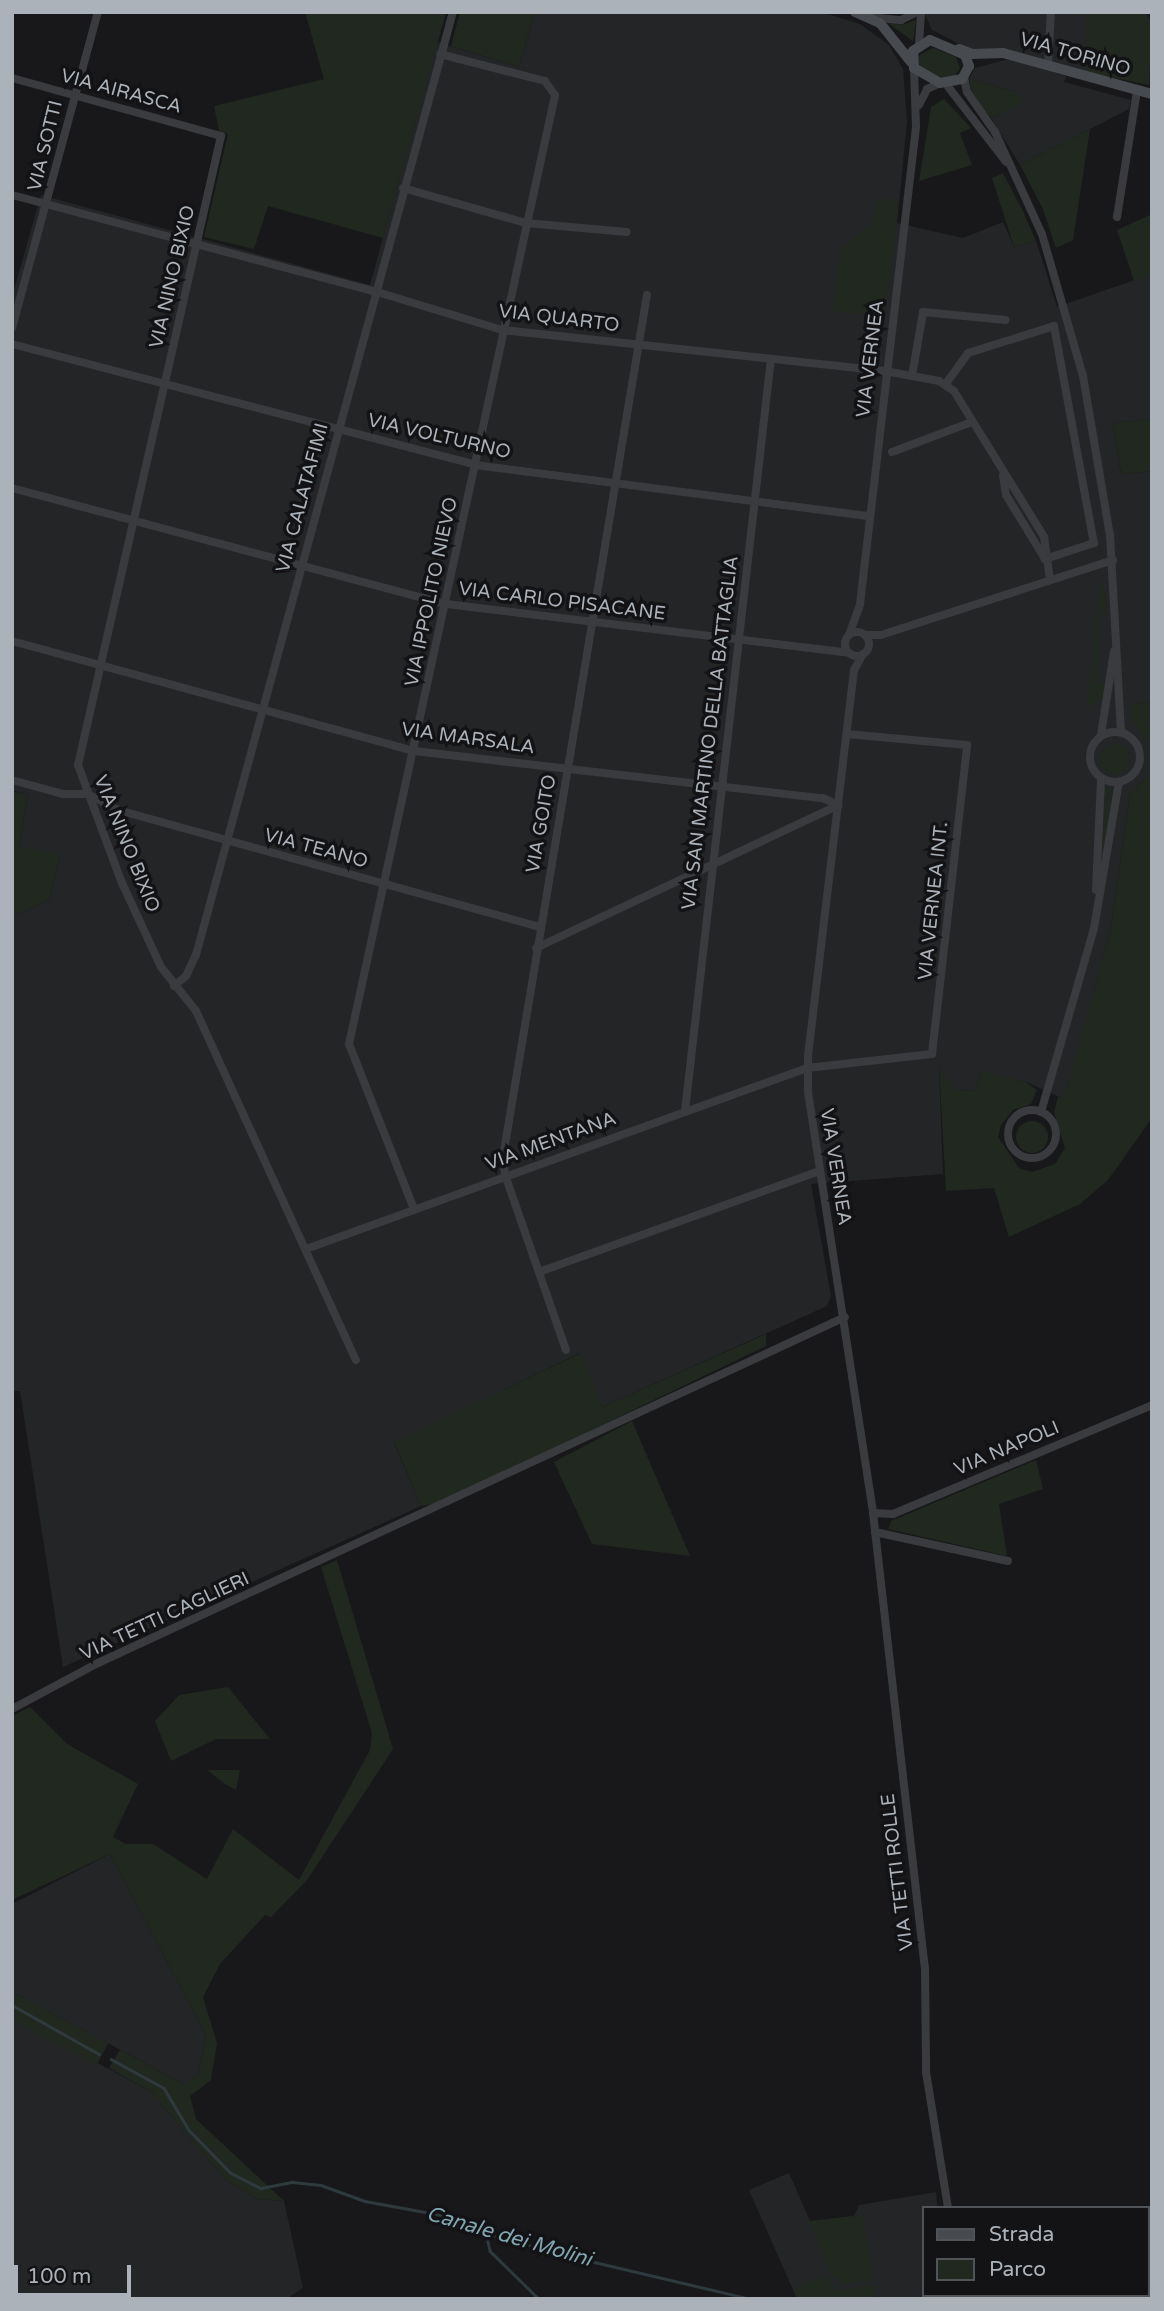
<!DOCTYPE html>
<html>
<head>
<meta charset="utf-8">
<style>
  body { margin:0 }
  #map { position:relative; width:1164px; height:2311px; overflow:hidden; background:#18181a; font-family:"Varela Round",sans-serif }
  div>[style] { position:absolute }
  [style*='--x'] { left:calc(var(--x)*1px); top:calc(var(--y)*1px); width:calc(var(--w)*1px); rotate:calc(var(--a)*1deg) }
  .built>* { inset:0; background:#242527 }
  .green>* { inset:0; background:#212820; transform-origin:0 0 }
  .round { border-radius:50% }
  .stream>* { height:2.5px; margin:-1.25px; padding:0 1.25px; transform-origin:1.25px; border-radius:1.25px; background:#2e3a3e }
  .street>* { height:8px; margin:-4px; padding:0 4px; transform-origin:4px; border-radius:4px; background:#393b3f }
  .street>.ring { margin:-4px; padding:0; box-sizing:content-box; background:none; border:8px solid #393b3f; border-radius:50% }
  .secondary>* { height:10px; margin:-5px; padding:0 5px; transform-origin:5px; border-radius:5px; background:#474b4f }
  span { translate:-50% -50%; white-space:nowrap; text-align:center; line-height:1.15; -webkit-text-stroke:7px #131315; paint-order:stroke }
  .street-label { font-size:19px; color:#abb2b9 }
  .water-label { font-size:21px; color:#83a7b2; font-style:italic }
  .frame { position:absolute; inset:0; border:14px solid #abb2b9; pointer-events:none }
  .legend { position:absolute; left:922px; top:2206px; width:228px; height:91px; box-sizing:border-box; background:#131315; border:2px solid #505357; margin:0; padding:9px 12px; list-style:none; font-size:21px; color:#abb2b9 }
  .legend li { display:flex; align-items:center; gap:14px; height:35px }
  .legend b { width:35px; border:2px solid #505357 }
  .scale { position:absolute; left:14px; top:2265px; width:117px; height:32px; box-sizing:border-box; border:4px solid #abb2b9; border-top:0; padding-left:9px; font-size:21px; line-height:24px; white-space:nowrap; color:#abb2b9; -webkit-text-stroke:5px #131315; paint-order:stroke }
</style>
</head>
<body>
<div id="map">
  <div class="built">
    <i style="clip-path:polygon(535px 12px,821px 12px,860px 24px,889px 45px,903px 69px,907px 122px,897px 223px,963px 238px,1003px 222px,1014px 247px,1036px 241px,1057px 307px,1152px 274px,1152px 419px,1113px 423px,1121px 474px,1152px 471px,1152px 702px,1133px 704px,1132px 720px,1152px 746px,1152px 772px,1130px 793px,1110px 933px,1081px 1039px,1064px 1099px,1024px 1081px,981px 1072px,976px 1091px,955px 1090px,939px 1068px,943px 1174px,811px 1184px,831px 1296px,827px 1306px,602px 1407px,580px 1353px,394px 1443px,421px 1506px,63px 1667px,20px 1391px,12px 1391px,12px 917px,49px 900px,60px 855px,19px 847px,28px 795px,12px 790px,12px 297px,41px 195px,370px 285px,437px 42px,519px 67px)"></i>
    <i style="clip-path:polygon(924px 12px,1086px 12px,1086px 72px,975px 52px,932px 30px)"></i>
    <i style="clip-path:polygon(1009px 59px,1066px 76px,1064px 82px,1131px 100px,1129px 109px,1020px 165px,991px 118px,1022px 103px,1016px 92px,969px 79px,975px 68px)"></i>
    <i style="clip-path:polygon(110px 1854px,206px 2035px,198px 2076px,184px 2084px,12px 1992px,12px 1904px)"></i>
    <i style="clip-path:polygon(12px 2017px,150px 2091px,227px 2181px,258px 2199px,284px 2201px,303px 2288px,286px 2299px,12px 2299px)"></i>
    <i style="clip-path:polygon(789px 2173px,810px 2221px,854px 2216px,859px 2205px,936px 2192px,937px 2205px,943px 2208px,924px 2208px,924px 2295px,960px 2299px,797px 2299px,749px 2190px)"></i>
  </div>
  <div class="green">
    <i style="clip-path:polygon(305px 12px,446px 12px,383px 238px,268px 206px,254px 249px,204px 237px,228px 134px,219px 131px,214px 106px,324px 79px)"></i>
    <i style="clip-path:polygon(460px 12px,535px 12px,519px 67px,451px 46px)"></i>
    <i style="clip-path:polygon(1086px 12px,1146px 12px,1152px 24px,1149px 85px,1086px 72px)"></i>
    <i style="clip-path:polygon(916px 20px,913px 41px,888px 23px,902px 25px)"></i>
    <i style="clip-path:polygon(933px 48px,956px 57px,960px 68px,954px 77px,945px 80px,920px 68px,918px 56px)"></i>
    <i style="clip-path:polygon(969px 79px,1016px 92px,1023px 103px,991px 118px,972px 95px)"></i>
    <i style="clip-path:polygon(944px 99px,971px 128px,960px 133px,972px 165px,919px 181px,931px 107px)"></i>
    <i style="clip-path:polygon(1090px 129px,1073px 240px,1056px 248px,1043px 209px,1020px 165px)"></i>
    <i style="clip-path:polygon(1003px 173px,1023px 211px,1036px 241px,1014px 247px,992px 178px)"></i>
    <i style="clip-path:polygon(879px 198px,899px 201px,885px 316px,833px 311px,840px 249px,873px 222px)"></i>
    <i style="clip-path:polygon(1152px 214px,1152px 274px,1134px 281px,1117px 230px)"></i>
    <i style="clip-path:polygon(1152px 419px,1152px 471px,1121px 474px,1113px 423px)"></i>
    <i style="clip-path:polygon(1101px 575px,1108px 613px,1100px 614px,1096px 683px,1106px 684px,1103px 698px,1087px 708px)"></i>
    <i style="clip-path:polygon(1152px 702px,1152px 746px,1132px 721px,1132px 704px)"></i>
    <i class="round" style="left:1100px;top:744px;width:30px;height:30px"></i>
    <i style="clip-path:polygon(1152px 772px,1152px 1118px,1108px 1180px,1080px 1204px,1009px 1237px,994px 1188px,946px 1191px,939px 1066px,955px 1090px,976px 1091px,981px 1071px,1024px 1081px,1037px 1090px,1031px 1104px,1013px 1110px,1001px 1125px,998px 1137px,1019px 1168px,1032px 1172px,1055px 1164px,1065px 1148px,1054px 1112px,1058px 1097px,1064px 1098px,1110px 933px,1130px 793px)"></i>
    <i style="clip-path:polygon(1104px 787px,1113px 789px,1102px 868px)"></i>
    <i style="clip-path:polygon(12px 791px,28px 795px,19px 846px,60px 855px,49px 900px,12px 917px)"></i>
    <i class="round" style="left:1016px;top:1121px;width:32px;height:32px"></i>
    <i style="clip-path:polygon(766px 1334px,766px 1346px,440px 1503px,421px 1506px,394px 1442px,581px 1353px,602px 1407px)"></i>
    <i style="clip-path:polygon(632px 1421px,690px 1556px,592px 1544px,554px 1462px)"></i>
    <i style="clip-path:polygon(1036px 1460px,1043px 1489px,999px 1504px,1007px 1556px,888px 1529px,891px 1521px)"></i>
    <i style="clip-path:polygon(337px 1560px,393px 1749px,307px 1880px,271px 1917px,265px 1915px,220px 1964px,203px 1997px,217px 2043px,211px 2080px,190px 2096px,196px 2119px,284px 2201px,258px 2199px,227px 2181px,150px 2091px,109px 2068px,120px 2050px,184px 2084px,198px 2075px,206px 2035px,110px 1854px,12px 1900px,12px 1716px,30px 1707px,67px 1744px,138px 1784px,113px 1837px,126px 1844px,153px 1844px,207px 1879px,233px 1829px,299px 1880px,370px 1750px,372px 1733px,321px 1567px)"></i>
    <i style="clip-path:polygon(228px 1687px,270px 1739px,216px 1739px,171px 1761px,155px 1721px,179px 1695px)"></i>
    <i style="clip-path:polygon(207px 1770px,240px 1770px,236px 1790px,225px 1784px)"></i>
    <i style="left:12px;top:1992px;width:109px;height:25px;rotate:28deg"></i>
    <i style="clip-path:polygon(854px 2216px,863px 2217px,873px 2280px,843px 2284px,832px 2274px,809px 2221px)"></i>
    <i style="clip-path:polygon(824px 2276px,838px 2291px,874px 2285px,876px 2299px,797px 2299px,793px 2289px)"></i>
  </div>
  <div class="stream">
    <i style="--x:12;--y:2005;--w:100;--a:29.4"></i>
    <i style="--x:111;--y:2059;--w:60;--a:28.7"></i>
    <i style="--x:164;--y:2088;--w:49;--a:59.2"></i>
    <i style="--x:189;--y:2130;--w:60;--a:45.7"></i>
    <i style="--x:231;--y:2173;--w:34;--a:27"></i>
    <i style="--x:261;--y:2188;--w:32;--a:-11"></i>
    <i style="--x:292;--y:2182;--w:29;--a:6"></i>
    <i style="--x:321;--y:2185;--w:47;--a:20"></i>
    <i style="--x:365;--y:2201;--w:88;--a:10.4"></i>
    <i style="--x:452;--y:2217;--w:38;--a:25"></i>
    <i style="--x:486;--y:2233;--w:86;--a:15.5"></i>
    <i style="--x:569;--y:2256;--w:187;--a:13.3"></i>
    <i style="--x:486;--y:2233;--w:18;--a:77"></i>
    <i style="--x:490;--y:2251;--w:69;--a:44.4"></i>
  </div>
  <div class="street">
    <i style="--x:870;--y:17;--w:31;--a:6"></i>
    <i style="--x:901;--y:20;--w:18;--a:-27"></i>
    <i style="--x:919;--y:43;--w:31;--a:-86"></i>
    <i style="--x:1048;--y:65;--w:53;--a:-86.8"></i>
    <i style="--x:964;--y:77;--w:15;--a:79"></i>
    <i style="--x:967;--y:92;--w:49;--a:55"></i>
    <i style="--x:995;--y:132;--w:112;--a:65.3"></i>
    <i style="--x:1042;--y:234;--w:148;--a:73.9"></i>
    <i style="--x:1083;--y:376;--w:161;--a:80.4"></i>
    <i style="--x:1110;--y:535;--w:197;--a:86.8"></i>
    <i style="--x:12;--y:78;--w:217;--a:15.5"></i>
    <i style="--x:221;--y:136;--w:645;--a:102.81"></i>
    <i style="--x:78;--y:765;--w:126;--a:69.6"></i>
    <i style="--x:122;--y:883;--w:93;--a:65.1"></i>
    <i style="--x:161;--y:967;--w:56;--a:51.5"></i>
    <i style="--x:196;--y:1011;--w:384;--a:65.4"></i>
    <i style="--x:946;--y:84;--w:98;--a:52.4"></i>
    <i style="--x:919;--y:105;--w:18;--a:-63"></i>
    <i style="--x:927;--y:89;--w:14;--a:-25"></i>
    <i style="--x:403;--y:188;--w:128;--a:15.9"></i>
    <i style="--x:526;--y:223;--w:101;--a:5.1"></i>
    <i style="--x:12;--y:195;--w:375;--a:14.9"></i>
    <i style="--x:374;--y:291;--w:134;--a:16.9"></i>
    <i style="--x:502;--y:330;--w:385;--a:6.1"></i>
    <i style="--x:885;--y:371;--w:55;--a:10.5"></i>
    <i style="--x:939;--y:381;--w:18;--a:34"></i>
    <i style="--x:954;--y:391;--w:172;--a:58.3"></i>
    <i style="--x:1044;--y:537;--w:42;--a:81.9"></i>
    <i style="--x:1117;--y:217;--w:128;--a:-81"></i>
    <i style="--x:12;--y:328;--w:327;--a:-74.8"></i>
    <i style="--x:12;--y:344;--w:479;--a:14.6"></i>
    <i style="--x:475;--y:465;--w:396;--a:7.4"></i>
    <i style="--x:912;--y:376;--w:65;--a:-80.2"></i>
    <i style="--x:923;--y:312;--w:83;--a:5.5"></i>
    <i style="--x:945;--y:385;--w:39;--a:-54"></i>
    <i style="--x:968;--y:353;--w:90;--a:-17.4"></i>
    <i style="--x:1054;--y:326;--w:221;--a:79.6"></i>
    <i style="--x:1094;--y:543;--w:52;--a:161.9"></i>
    <i style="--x:892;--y:452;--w:85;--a:-20.6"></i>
    <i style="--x:1003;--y:476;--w:19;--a:81"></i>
    <i style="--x:1006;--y:495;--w:75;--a:58.6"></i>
    <i style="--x:12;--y:488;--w:449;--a:15"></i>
    <i style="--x:446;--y:604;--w:406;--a:6.9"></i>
    <i class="ring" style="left:845px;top:632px;width:16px;height:16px"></i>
    <i style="--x:849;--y:635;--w:33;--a:-70"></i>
    <i style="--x:860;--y:604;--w:481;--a:-83.3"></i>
    <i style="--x:916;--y:126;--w:58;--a:-92"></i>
    <i style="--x:865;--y:635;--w:16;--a:0"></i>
    <i style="--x:881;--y:635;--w:244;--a:-17.9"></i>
    <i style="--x:12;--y:641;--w:417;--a:15.3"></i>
    <i style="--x:414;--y:751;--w:412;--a:6.6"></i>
    <i style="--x:823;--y:798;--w:17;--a:25"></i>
    <i style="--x:863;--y:654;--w:18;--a:119"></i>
    <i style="--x:854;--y:670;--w:389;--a:96.8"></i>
    <i style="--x:808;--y:1056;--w:36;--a:90"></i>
    <i style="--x:808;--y:1092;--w:426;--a:81.2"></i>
    <i style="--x:873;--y:1513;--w:458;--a:83.5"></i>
    <i style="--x:925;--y:1968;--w:104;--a:89.4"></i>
    <i style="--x:926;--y:2072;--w:138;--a:80.8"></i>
    <i class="ring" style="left:1090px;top:732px;width:42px;height:42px"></i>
    <i style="--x:1101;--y:735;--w:85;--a:-81.2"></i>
    <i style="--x:12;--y:780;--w:53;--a:15.4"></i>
    <i style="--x:63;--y:794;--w:25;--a:0"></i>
    <i style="--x:88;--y:794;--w:34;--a:28"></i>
    <i style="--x:118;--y:810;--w:437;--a:15.5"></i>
    <i style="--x:1096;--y:890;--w:111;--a:-87.4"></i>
    <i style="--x:536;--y:948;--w:334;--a:-25.3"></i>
    <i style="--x:174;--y:986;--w:16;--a:-40"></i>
    <i style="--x:186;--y:976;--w:23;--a:-65"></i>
    <i style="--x:196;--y:955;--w:977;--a:-74.76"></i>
    <i class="ring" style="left:1008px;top:1110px;width:40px;height:40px"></i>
    <i style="--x:685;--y:1111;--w:757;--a:-83.48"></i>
    <i style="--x:1041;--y:1112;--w:191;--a:-73.9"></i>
    <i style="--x:1094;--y:928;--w:148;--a:-80.3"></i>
    <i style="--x:414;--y:1209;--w:177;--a:-111.5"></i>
    <i style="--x:349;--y:1044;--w:971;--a:-77.75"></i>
    <i style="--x:555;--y:95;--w:17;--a:-126"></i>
    <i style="--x:545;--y:81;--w:108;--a:-165.6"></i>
    <i style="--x:306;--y:1249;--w:533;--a:-19.86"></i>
    <i style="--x:807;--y:1068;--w:126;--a:-6.4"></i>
    <i style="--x:932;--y:1054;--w:311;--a:-83.5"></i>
    <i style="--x:967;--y:745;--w:121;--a:-174.8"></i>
    <i style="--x:539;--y:1272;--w:298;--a:-19.8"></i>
    <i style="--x:566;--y:1350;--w:185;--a:-109.2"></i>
    <i style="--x:505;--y:1175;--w:18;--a:-96"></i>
    <i style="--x:503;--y:1157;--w:874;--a:-80.52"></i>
    <i style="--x:873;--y:1513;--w:20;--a:3"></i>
    <i style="--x:893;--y:1514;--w:281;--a:-22.8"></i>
    <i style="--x:875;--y:1532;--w:136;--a:12.3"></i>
    <i style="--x:12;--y:1709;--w:98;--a:-28.1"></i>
    <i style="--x:98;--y:1663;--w:823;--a:-24.85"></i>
    <i style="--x:965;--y:2295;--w:4;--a:90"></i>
  </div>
  <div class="secondary">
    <i style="--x:855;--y:12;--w:27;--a:24"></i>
    <i style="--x:880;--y:23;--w:50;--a:51.5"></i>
    <i style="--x:930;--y:40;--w:38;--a:23"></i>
    <i style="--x:965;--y:55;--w:12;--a:70"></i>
    <i style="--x:969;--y:66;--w:15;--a:118"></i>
    <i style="--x:962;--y:79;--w:22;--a:170"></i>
    <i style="--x:940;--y:83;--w:30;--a:-150"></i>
    <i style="--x:914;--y:68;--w:17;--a:-93"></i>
    <i style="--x:913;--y:51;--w:20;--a:-33"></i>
    <i style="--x:959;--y:49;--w:14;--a:21"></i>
    <i style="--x:972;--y:54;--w:31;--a:-2"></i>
    <i style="--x:1003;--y:53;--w:155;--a:15.4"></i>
  </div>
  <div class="street-label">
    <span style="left:1075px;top:55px;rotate:16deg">VIA TORINO</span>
    <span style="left:121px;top:92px;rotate:15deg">VIA AIRASCA</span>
    <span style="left:46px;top:146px;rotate:-76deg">VIA SOTTI</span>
    <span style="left:173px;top:277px;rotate:-77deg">VIA NINO BIXIO</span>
    <span style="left:559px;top:319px;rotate:7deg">VIA QUARTO</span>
    <span style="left:871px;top:359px;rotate:-83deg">VIA VERNEA</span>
    <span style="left:439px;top:437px;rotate:13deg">VIA VOLTURNO</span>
    <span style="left:303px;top:498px;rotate:-75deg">VIA CALATAFIMI</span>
    <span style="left:432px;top:592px;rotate:-78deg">VIA IPPOLITO NIEVO</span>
    <span style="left:562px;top:602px;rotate:7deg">VIA CARLO PISACANE</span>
    <span style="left:711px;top:733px;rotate:-83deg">VIA SAN MARTINO DELLA BATTAGLIA</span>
    <span style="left:468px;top:739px;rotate:8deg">VIA MARSALA</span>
    <span style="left:542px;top:824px;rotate:-80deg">VIA GOITO</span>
    <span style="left:126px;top:844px;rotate:68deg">VIA NINO BIXIO</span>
    <span style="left:316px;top:849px;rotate:15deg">VIA TEANO</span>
    <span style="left:934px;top:901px;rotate:-84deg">VIA VERNEA INT.</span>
    <span style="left:551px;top:1142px;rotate:-20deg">VIA MENTANA</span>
    <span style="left:835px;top:1167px;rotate:81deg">VIA VERNEA</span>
    <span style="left:1007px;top:1449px;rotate:-23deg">VIA NAPOLI</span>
    <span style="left:165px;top:1617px;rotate:-25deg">VIA TETTI CAGLIERI</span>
    <span style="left:898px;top:1872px;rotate:-97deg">VIA TETTI ROLLE</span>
  </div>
  <div class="water-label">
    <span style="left:509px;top:2237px;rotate:16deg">Canale dei Molini</span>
  </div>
  <div class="frame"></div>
  <ul class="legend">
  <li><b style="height:9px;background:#474b4f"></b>Strada</li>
  <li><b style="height:19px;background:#212820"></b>Parco</li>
  </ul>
  <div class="scale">100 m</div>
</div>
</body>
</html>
